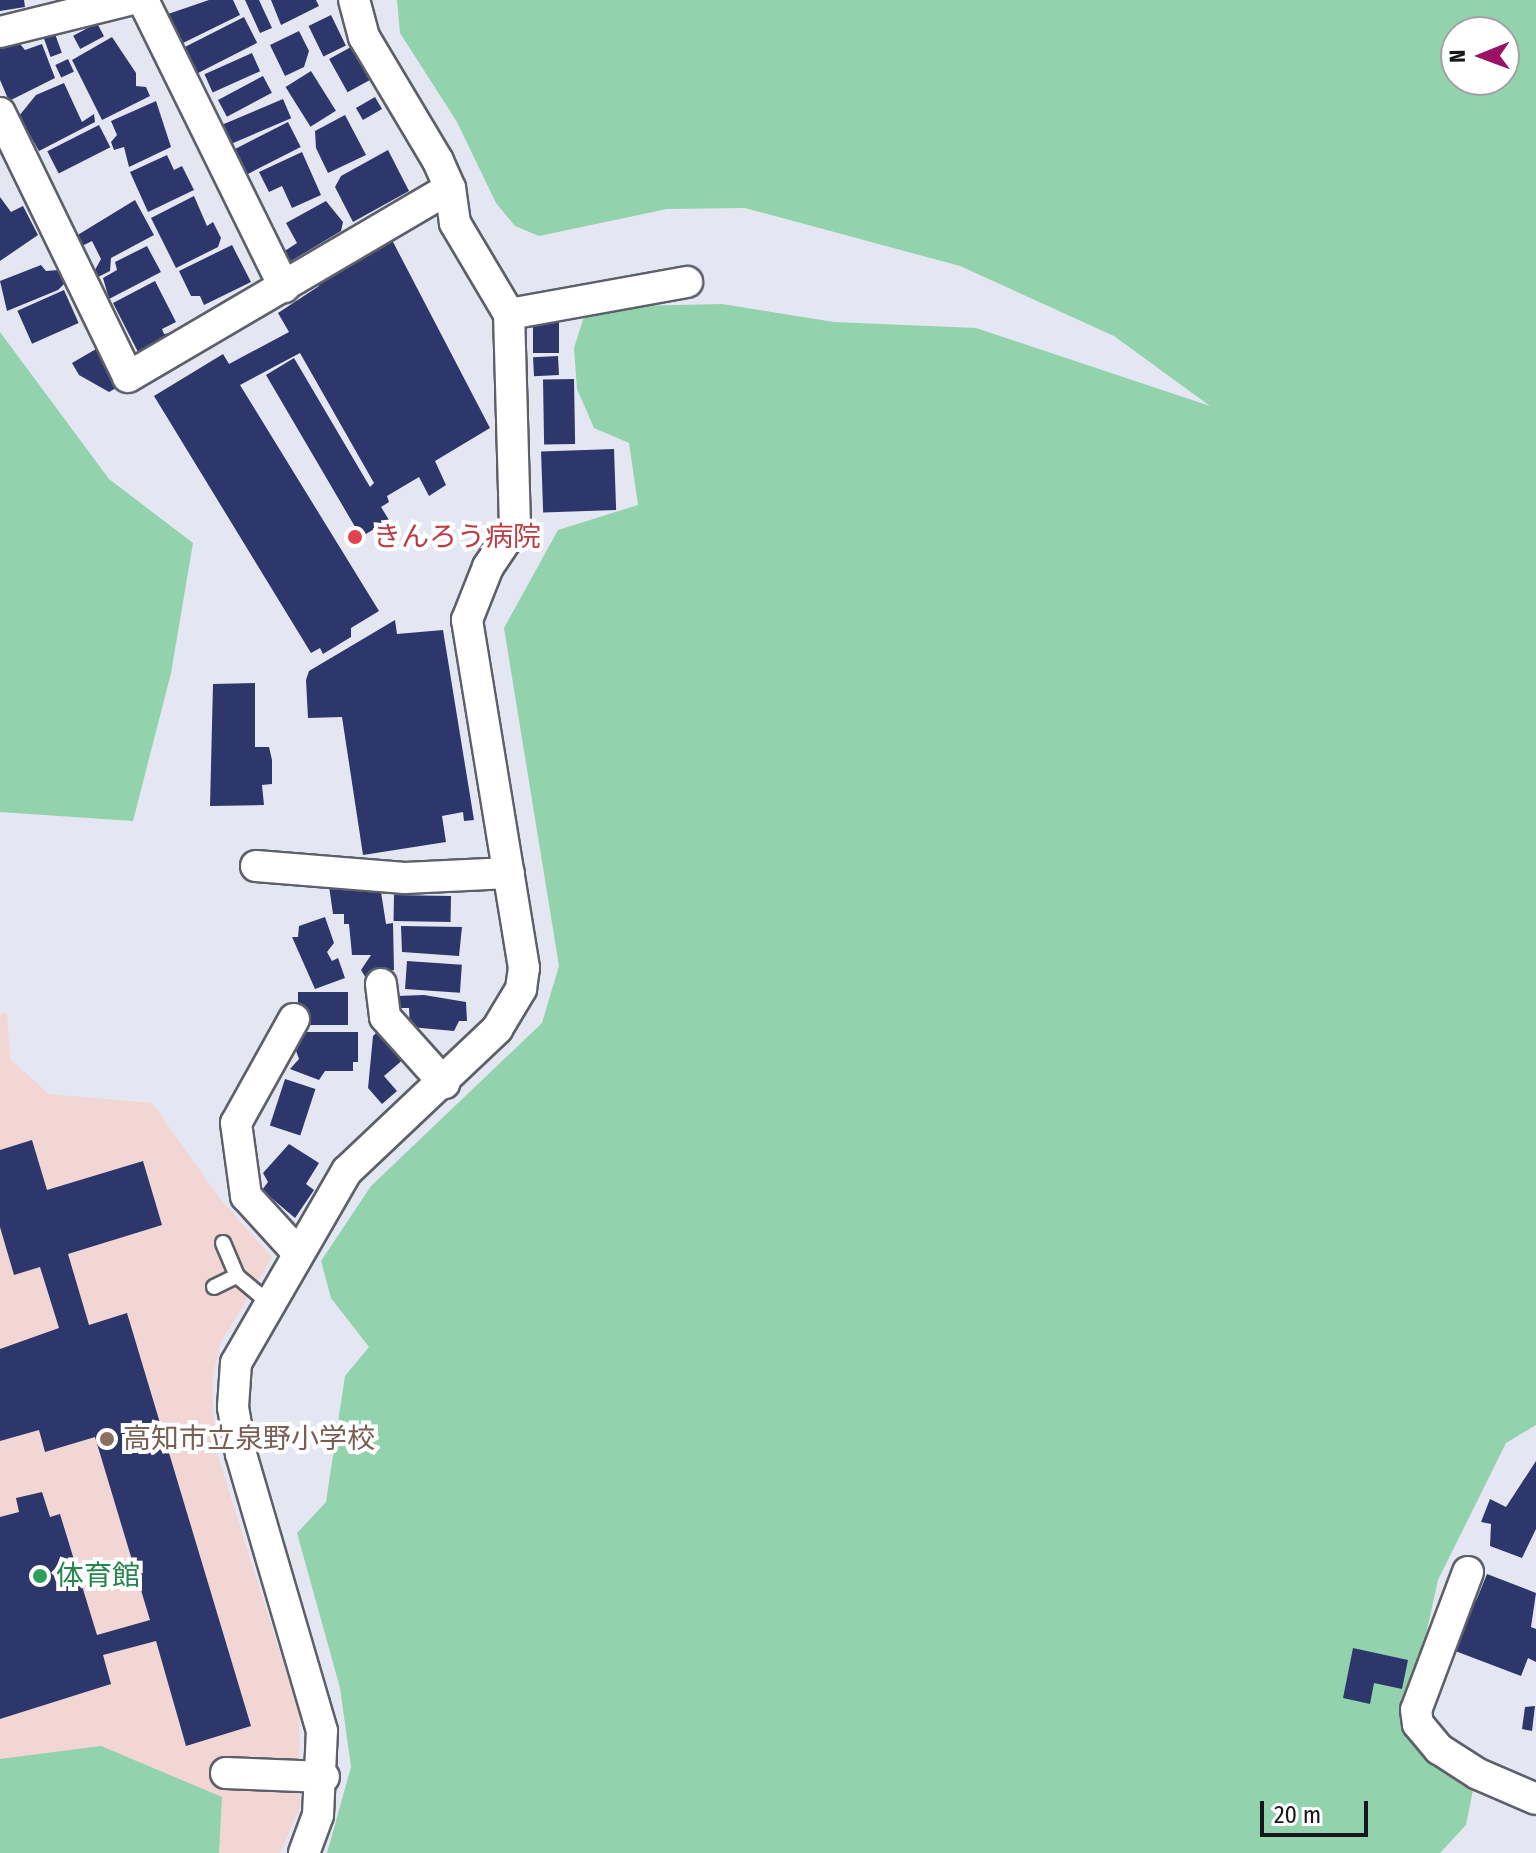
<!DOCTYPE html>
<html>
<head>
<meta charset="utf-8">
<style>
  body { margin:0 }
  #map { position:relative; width:1536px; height:1853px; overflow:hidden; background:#e4e7f2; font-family:"Fira Sans Condensed","Noto Sans JP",sans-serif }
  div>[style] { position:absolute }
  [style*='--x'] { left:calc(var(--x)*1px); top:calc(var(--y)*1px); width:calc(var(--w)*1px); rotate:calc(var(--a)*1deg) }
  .education>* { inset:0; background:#f1d6d4 }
  .green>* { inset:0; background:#92d2ad }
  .building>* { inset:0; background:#2d376c; transform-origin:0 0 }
  .roads { filter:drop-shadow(2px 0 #5d6069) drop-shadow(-2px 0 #5d6069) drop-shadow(0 2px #5d6069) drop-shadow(0 -2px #5d6069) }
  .service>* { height:14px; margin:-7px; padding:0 7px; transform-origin:7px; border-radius:7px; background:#fff }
  .minor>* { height:30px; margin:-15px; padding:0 15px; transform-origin:15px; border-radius:15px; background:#fff }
  .dots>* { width:22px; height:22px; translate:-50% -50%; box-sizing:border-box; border:4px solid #fff; border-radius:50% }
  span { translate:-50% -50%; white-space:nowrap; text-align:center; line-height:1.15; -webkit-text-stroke:8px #fff; paint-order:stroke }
  .health-label { font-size:28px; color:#be3a42 }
  .left { translate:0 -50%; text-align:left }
  .education-label { font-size:28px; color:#785e54 }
  .leisure-label { font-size:28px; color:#27864d }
  .north { position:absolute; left:1440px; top:16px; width:80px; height:80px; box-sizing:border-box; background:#fff; border:2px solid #a2a2a3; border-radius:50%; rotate:269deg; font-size:22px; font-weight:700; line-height:32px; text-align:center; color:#16171a }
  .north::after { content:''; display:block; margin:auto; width:28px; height:36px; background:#991265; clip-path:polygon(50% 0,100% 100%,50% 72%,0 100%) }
  .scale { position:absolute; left:1260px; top:1801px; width:108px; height:36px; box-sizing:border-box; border:4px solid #16171a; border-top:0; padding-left:10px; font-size:24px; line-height:28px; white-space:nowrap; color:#16171a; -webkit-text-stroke:6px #fff; paint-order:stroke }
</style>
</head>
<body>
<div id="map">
  <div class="education">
    <i style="clip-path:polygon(7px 1013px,10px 1059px,49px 1094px,152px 1103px,221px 1200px,272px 1257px,220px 1344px,212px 1381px,215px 1447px,299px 1713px,300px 1807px,280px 1853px,0 1853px,0 1014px)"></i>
  </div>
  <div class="green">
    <i style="clip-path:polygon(evenodd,397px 0,1536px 0,1536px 1425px,1506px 1443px,1438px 1580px,1405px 1729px,1475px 1780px,1466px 1825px,1440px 1853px,327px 1853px,351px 1767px,340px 1688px,297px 1533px,326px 1502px,345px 1376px,369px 1347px,331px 1298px,321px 1261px,371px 1186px,542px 1023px,559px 966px,504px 628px,558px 530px,638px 505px,629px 443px,594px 428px,577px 389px,574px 348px,587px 307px,722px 304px,834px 322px,976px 328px,1210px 406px,1114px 336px,960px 266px,745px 208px,667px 209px,539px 236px,515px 226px,496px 203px,457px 122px,400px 33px,397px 0,1456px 32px,1504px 32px,1504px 80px,1456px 80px,1456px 32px)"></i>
    <i style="clip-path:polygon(0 332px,109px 479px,193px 543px,171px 673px,133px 821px,0 812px)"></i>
    <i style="clip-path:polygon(101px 1746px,222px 1797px,219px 1853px,0 1853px,0 1759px)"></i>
  </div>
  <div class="building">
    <i style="clip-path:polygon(0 0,24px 0,25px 7px,0 11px)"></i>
    <i style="clip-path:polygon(209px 0,233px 0,240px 15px,183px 43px,168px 14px)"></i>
    <i style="clip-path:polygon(245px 0,259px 0,272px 28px,260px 33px)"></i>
    <i style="clip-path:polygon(271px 0,316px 0,319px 6px,281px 25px)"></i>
    <i style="left:331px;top:15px;width:34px;height:25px;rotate:64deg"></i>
    <i style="left:244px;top:17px;width:29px;height:68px;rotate:63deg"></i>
    <i style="left:97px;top:23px;width:15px;height:27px;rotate:62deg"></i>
    <i style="clip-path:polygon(299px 31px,309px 51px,304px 67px,285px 76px,270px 45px)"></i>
    <i style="left:55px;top:34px;width:20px;height:12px;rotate:70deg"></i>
    <i style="clip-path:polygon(112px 37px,136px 73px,136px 86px,146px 87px,150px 96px,102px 120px,72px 60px)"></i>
    <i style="clip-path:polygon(20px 44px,25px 50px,42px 44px,55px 78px,9px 101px,0 80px,0 46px)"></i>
    <i style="left:351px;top:47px;width:38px;height:25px;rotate:61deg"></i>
    <i style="left:252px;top:53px;width:20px;height:52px;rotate:66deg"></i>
    <i style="left:68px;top:59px;width:14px;height:14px;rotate:65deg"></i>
    <i style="left:311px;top:71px;width:47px;height:30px;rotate:58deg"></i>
    <i style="left:263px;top:76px;width:19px;height:51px;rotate:62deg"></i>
    <i style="clip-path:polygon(64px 83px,82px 122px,94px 114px,95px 122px,39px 151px,19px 116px,36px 95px)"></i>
    <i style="left:375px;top:97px;width:14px;height:22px;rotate:60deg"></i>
    <i style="left:283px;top:99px;width:21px;height:68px;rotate:67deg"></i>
    <i style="clip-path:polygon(156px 101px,171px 147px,129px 167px,124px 147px,114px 150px,111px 142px,117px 135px,111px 121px)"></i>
    <i style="clip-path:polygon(345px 115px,366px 155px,328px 173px,316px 148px,315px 131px)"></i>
    <i style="left:288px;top:122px;width:28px;height:61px;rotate:63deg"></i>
    <i style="left:99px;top:125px;width:25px;height:58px;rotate:63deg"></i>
    <i style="clip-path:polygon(388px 150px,409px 191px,353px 222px,335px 187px,341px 176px)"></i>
    <i style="clip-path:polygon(302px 152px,321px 195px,292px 208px,282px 186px,269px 192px,259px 172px)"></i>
    <i style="clip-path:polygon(167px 155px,174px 170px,182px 166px,194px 190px,148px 212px,130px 172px)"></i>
    <i style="clip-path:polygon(194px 196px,207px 226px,213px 222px,221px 238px,218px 247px,176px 268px,151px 218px)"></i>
    <i style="clip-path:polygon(0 197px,11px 212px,23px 206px,38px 235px,0 261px)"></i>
    <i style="clip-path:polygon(135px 200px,154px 235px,111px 258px,110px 271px,98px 277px,95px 270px,101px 259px,92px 241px,82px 246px,76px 236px)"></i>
    <i style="clip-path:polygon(326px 201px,343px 222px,341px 231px,291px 261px,283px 260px,280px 254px,297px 243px,286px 223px)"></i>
    <i style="clip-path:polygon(392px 240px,490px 428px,435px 461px,446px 485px,429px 496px,419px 477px,387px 496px,389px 502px,381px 507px,389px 520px,361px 537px,266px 375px,294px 358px,370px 487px,374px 483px,300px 353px,240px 385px,379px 611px,351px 628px,351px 637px,323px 654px,320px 648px,311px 653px,154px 396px,223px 354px,229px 364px,289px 332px,278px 313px,319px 286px,320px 280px)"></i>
    <i style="clip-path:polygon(232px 245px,251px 282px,204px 305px,200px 296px,191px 296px,179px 271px)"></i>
    <i style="clip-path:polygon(147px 246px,161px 272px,109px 299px,103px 278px,117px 270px,115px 262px)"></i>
    <i style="clip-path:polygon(41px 265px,46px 271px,59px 270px,66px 282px,58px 290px,7px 311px,0 281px)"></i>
    <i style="clip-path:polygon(155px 281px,176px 322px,162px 329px,164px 334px,176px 332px,138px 352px,113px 303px)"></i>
    <i style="left:64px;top:290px;width:36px;height:51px;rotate:66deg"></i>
    <i style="left:559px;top:319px;width:34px;height:26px;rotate:90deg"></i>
    <i style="clip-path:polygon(96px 349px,118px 387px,109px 392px,79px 375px,72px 363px)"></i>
    <i style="left:558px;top:356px;width:19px;height:25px;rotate:87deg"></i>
    <i style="left:574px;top:379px;width:65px;height:31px;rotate:89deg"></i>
    <i style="left:614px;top:449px;width:61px;height:73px;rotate:88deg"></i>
    <i style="clip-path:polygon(395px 620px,397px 634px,443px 630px,474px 820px,464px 821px,463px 812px,442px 816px,446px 842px,363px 855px,342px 717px,308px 718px,306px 680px,309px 671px)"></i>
    <i style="clip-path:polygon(255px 683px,255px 747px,269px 747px,272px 760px,272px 784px,262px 785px,264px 805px,210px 806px,213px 684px)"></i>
    <i style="clip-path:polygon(329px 886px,381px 892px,386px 924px,393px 923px,394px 970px,379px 972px,369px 983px,361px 970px,371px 955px,352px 955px,349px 924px,344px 924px,344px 914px,333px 914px)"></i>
    <i style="left:394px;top:895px;width:57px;height:26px;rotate:1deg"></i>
    <i style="clip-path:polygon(325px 917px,334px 943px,327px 952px,332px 961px,338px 958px,345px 978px,315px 989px,292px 937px,298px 937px,299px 926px)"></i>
    <i style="clip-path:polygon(401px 926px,462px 927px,459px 956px,402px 952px)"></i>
    <i style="left:407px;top:961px;width:55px;height:28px;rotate:4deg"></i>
    <i style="left:298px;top:992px;width:50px;height:33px"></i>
    <i style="clip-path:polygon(424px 995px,466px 1002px,467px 1021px,459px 1021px,454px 1031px,410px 1027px,409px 1008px,397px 1008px,397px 996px)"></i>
    <i style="clip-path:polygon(380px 1029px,405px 1058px,384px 1076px,397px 1091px,382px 1104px,368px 1088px,373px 1036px)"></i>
    <i style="clip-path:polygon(305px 1032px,358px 1032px,358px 1062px,353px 1062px,353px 1071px,325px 1071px,319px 1080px,290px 1069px,299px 1059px,295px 1048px)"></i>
    <i style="left:285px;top:1079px;width:32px;height:49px;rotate:18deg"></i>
    <i style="clip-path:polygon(32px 1140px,47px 1190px,143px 1161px,162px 1225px,68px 1254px,89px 1325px,127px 1313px,251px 1726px,186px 1746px,156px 1641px,103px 1655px,111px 1684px,0 1719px,0 1517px,19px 1512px,16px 1498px,42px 1492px,50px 1517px,60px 1514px,97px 1635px,150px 1620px,95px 1437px,45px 1452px,39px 1430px,0 1441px,0 1349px,59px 1328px,40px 1267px,14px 1275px,0 1227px,0 1150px)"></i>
    <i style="clip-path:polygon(289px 1144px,319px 1163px,306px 1184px,314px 1190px,295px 1218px,262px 1190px,268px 1182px,263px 1173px)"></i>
    <i style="clip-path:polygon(1536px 1461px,1536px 1529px,1522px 1558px,1490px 1546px,1491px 1524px,1481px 1522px,1490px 1499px,1506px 1507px)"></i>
    <i style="clip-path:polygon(1487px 1574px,1536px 1593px,1531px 1627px,1536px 1629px,1536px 1662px,1528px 1658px,1521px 1676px,1450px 1649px,1468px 1601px,1476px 1601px)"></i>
    <i style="clip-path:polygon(1353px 1648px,1408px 1660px,1402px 1689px,1374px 1683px,1370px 1704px,1343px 1698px)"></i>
    <i style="clip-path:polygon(1535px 1706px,1532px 1731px,1522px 1729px,1525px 1707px)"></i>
  </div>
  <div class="roads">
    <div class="service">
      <i style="--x:223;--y:1243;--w:36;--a:67"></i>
      <i style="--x:237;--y:1276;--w:40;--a:40"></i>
      <i style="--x:214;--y:1287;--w:25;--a:-26"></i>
    </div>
    <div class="minor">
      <i style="--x:143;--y:0;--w:320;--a:63.8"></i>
      <i style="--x:0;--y:32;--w:133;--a:-13.9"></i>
      <i style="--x:0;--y:113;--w:293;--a:64.1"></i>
      <i style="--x:128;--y:377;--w:373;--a:-30.4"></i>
      <i style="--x:509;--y:314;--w:181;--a:-10.2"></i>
      <i style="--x:256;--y:866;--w:149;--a:4.6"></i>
      <i style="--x:405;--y:878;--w:104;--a:-2.8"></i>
      <i style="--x:381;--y:984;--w:33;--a:83"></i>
      <i style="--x:385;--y:1017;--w:89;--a:48.2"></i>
      <i style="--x:294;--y:1019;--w:119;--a:119.1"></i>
      <i style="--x:236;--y:1123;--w:74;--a:82.2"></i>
      <i style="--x:246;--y:1196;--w:77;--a:47.6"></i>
      <i style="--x:1468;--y:1572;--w:147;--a:110.6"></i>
      <i style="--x:1416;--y:1710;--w:14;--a:82"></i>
      <i style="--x:1418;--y:1724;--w:33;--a:50"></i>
      <i style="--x:1439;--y:1749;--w:46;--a:32.7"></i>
      <i style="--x:1478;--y:1774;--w:63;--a:23.3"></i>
      <i style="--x:226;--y:1773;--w:98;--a:2.3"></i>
      <i style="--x:304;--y:1853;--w:40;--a:-69.8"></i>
      <i style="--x:318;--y:1815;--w:84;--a:-87.3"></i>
      <i style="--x:322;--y:1731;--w:289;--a:-106.3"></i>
      <i style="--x:241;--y:1454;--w:48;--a:-99.7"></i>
      <i style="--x:233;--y:1407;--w:44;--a:-86.1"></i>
      <i style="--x:236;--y:1363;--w:222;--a:-60"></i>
      <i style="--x:347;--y:1171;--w:207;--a:-43.4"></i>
      <i style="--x:497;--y:1029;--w:47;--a:-59"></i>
      <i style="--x:521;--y:989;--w:21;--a:-82"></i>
      <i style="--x:524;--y:968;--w:353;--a:-99.3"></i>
      <i style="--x:467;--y:620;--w:57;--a:-68.4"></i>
      <i style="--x:488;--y:567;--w:48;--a:-56"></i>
      <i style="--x:515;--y:527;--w:213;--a:-91.6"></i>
      <i style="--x:509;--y:314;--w:106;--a:-120.7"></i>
      <i style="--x:455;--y:223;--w:35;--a:-98"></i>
      <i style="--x:450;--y:188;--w:30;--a:-114"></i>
      <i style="--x:438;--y:161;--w:144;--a:-120.8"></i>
      <i style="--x:364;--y:37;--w:38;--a:-105"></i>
    </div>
  </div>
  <div class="dots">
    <i style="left:355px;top:537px;background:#e0444e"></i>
    <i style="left:107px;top:1439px;background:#8d6e63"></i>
    <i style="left:40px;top:1576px;background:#2e9e5b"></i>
  </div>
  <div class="health-label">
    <span class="left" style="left:373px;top:537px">きんろう病院</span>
  </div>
  <div class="education-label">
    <span class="left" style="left:123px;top:1439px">高知市立泉野小学校</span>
  </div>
  <div class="leisure-label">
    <span class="left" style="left:56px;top:1576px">体育館</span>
  </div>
  <div class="north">N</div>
  <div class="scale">20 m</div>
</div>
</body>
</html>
